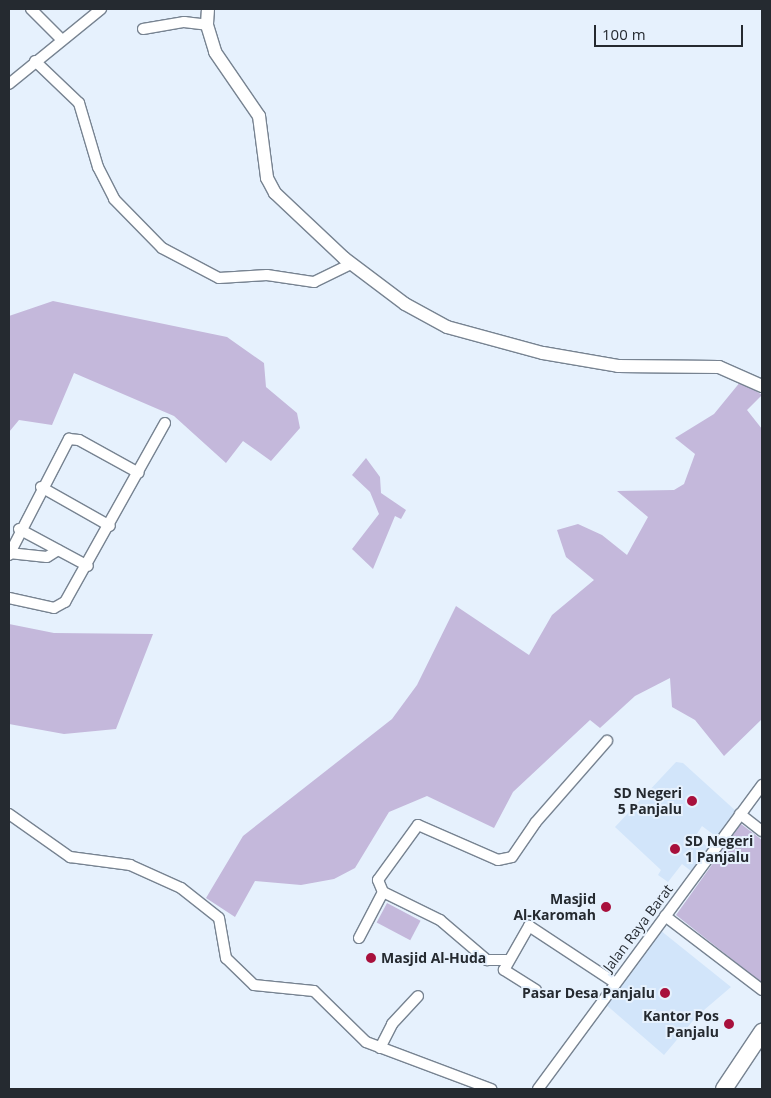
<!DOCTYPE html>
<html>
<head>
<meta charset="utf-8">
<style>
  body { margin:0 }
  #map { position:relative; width:771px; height:1098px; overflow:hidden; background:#e6f1fd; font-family:"Open Sans",sans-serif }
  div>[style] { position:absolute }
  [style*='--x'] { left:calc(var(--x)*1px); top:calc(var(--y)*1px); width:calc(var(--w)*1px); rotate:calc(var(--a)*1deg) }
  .built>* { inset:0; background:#d2e5fa }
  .green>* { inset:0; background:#c4b8db; transform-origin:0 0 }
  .roads { filter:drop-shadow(1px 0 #778391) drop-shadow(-1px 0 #778391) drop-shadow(0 1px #778391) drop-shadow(0 -1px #778391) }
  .minor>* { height:10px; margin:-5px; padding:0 5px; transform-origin:5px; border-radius:5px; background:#fff }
  .tertiary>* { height:12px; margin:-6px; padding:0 6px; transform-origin:6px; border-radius:6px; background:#fff }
  .primary>* { height:16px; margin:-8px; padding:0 8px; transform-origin:8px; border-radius:8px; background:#fff }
  .dots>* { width:14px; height:14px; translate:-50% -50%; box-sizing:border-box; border:2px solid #e6f1fd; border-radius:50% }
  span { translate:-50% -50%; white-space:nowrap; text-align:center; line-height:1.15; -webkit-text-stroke:4px #e6f1fd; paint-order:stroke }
  .poi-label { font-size:14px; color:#252a30; font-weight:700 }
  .right { translate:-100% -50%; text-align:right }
  .left { translate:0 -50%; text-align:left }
  .street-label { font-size:14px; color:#252a30 }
  .frame { position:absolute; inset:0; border:10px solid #252a30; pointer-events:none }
  .scale { position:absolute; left:594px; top:25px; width:149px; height:22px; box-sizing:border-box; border:2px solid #252a30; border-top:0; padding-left:6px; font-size:15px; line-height:18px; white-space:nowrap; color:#252a30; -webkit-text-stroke:4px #e6f1fd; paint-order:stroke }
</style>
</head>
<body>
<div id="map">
  <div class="built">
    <i style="clip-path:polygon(676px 762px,683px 763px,737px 812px,718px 838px,702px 826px,695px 837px,709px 848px,691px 871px,682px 864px,668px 882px,658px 875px,661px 870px,615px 827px)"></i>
    <i style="clip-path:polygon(660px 930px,731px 987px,697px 1016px,664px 1055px,604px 1003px)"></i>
  </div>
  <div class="green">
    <i style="clip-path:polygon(53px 301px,227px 337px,264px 363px,266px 387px,297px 413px,300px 428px,271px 461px,243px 441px,226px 463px,174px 416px,74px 373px,52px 425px,19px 420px,9px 432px,9px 316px)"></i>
    <i style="clip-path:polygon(741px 381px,762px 395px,747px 410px,762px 429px,762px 719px,724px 756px,695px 720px,672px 707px,670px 678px,635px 696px,600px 728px,590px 720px,513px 792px,494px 828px,427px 796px,389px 812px,355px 868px,334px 879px,301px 885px,255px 881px,235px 917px,206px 898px,243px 836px,392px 719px,417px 685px,456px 606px,529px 655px,552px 615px,594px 580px,566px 557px,557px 530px,578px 524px,602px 535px,627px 555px,648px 517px,617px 491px,674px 490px,684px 484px,695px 454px,675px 438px,714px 414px)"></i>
    <i style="clip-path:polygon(366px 458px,380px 477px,381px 493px,406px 510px,401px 519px,395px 516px,373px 569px,352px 549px,379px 514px,370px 492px,352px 475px)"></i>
    <i style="clip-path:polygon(9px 624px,54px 633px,153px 634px,116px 729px,64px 734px,9px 724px)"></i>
    <i style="clip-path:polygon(741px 824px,762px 840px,762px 983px,676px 915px)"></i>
    <i style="left:387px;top:903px;width:38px;height:22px;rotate:28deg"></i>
  </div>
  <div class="roads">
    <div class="minor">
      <i style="--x:31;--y:9;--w:41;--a:45"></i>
      <i style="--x:143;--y:29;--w:42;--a:-9.7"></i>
      <i style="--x:184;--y:22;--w:23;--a:7"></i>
      <i style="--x:35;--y:61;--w:61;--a:43.7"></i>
      <i style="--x:79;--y:103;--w:67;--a:73.5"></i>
      <i style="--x:98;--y:167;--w:36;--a:63"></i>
      <i style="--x:114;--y:199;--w:69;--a:45.6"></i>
      <i style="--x:162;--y:248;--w:64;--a:27.8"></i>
      <i style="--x:219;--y:278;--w:48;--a:-3.6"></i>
      <i style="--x:267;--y:275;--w:48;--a:8.5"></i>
      <i style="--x:314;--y:282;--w:41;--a:-25.9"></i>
      <i style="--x:9;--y:84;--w:119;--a:-39.2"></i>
      <i style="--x:41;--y:487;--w:79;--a:29.5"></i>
      <i style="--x:19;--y:529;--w:78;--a:28.2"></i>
      <i style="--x:9;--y:553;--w:38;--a:6"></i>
      <i style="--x:47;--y:557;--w:13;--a:-32"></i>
      <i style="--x:9;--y:555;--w:131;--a:-62.7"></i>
      <i style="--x:69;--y:439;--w:10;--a:6"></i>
      <i style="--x:79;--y:440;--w:68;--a:28.8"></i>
      <i style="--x:9;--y:598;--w:46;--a:12.5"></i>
      <i style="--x:54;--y:608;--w:13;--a:-29"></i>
      <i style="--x:65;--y:602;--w:205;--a:-60.8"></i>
      <i style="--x:9;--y:814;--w:75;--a:35.2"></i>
      <i style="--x:70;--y:857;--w:61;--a:7.6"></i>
      <i style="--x:130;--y:865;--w:56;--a:24.3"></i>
      <i style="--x:181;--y:888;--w:48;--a:38.3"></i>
      <i style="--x:219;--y:918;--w:41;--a:80.1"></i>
      <i style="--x:226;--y:958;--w:39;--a:44"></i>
      <i style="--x:254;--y:985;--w:60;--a:5.7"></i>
      <i style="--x:314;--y:991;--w:73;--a:44.4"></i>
      <i style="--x:366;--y:1042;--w:134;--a:20.6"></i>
      <i style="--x:740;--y:814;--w:28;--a:38"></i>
      <i style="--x:383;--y:892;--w:13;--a:-113"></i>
      <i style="--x:378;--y:880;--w:68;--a:-54"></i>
      <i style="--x:418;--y:825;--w:87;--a:23.6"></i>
      <i style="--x:498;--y:860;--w:14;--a:-12"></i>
      <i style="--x:512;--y:857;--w:42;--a:-55.6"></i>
      <i style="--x:536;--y:822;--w:108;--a:-48.8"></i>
      <i style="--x:665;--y:916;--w:122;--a:37.3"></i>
      <i style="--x:359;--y:938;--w:52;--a:-62.4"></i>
      <i style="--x:383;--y:892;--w:64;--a:26.2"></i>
      <i style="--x:440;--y:920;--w:62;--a:40.4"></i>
      <i style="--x:487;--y:960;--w:19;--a:0"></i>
      <i style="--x:536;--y:990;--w:38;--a:-148"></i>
      <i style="--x:504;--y:970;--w:51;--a:-60.4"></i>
      <i style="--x:529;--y:926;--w:102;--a:33.4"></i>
      <i style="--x:380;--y:1048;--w:27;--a:-63"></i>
      <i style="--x:392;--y:1024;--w:38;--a:-47"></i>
      <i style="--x:538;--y:1089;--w:378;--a:-53.6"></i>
    </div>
    <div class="tertiary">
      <i style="--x:208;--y:9;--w:16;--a:94"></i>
      <i style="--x:207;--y:25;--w:28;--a:73"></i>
      <i style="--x:215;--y:52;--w:78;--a:55.5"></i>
      <i style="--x:259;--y:116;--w:63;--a:82.6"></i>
      <i style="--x:267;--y:178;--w:17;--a:62"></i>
      <i style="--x:275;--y:193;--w:95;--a:43.3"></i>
      <i style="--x:344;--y:258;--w:76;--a:37"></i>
      <i style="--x:405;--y:304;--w:48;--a:28.7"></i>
      <i style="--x:447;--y:327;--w:99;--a:15.2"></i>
      <i style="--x:543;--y:353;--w:76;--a:9.8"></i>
      <i style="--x:618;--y:366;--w:101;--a:0.6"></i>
      <i style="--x:719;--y:367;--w:47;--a:23.8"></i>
    </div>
    <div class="primary">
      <i style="--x:724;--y:1089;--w:69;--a:-56.3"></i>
    </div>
  </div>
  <div class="dots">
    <i style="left:692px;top:801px;background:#a8103c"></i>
    <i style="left:675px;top:849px;background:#a8103c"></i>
    <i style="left:606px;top:907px;background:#a8103c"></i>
    <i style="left:371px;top:958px;background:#a8103c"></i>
    <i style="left:665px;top:993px;background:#a8103c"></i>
    <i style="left:729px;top:1024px;background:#a8103c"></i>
  </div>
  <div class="poi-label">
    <span class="right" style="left:682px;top:801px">SD Negeri<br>5 Panjalu</span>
    <span class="left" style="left:685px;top:849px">SD Negeri<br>1 Panjalu</span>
    <span class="right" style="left:596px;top:907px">Masjid<br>Al-Karomah</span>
    <span class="left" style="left:381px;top:958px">Masjid Al-Huda</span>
    <span class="right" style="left:655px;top:993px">Pasar Desa Panjalu</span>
    <span class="right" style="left:719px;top:1024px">Kantor Pos<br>Panjalu</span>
  </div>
  <div class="street-label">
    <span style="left:638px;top:928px;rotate:-53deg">Jalan Raya Barat</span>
  </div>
  <div class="frame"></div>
  <div class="scale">100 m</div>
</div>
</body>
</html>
